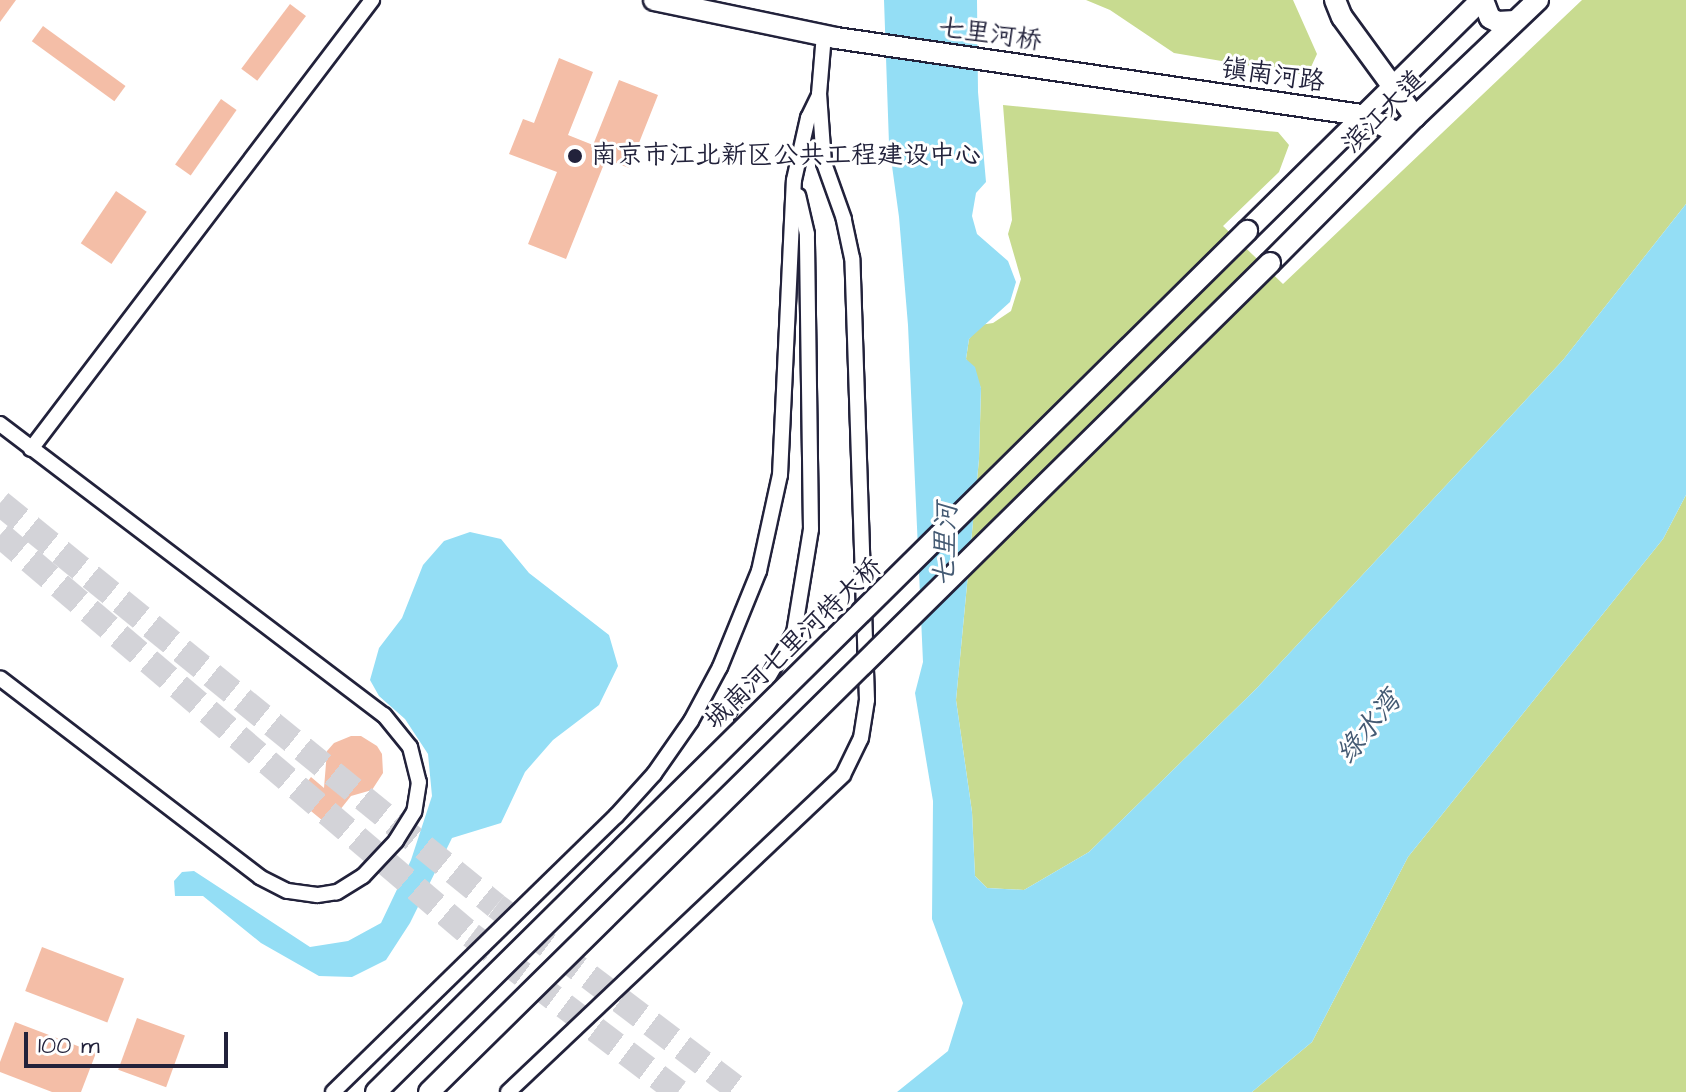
<!DOCTYPE html>
<html>
<head>
<meta charset="utf-8">
<style>
  body { margin:0 }
  #map { position:relative; width:1686px; height:1092px; overflow:hidden; background:#fff; font-family:"Architects Daughter","LXGW WenKai TC",sans-serif }
  div>[style] { position:absolute }
  [style*='--x'] { left:calc(var(--x)*1px); top:calc(var(--y)*1px); width:calc(var(--w)*1px); rotate:calc(var(--a)*1deg) }
  .green>* { inset:0; background:#c8db90 }
  .water>* { inset:0; background:#94def5 }
  .building>* { inset:0; background:#f4bea7; transform-origin:0 0 }
  .highway-tunnel>* { height:26px; margin-top:-13px; transform-origin:0; background:repeating-linear-gradient(90deg,#d3d3d8 0 26px,transparent 0 39px) }
  .roads { filter:drop-shadow(2px 0 #22223b) drop-shadow(-2px 0 #22223b) drop-shadow(0 2px #22223b) drop-shadow(0 -2px #22223b) }
  .street>* { height:14px; margin:-7px; padding:0 7px; transform-origin:7px; border-radius:7px; background:#fff }
  .secondary>* { height:20px; margin:-10px; padding:0 10px; transform-origin:10px; border-radius:10px; background:#fff }
  .bridges { filter:drop-shadow(2px 0 #22223b) drop-shadow(-2px 0 #22223b) drop-shadow(0 2px #22223b) drop-shadow(0 -2px #22223b) }
  .secondary-bridge>* { height:20px; margin:-10px; padding:0 10px; transform-origin:10px; border-radius:10px; background:#fff }
  .dots>* { width:22px; height:22px; translate:-50% -50%; box-sizing:border-box; border:4px solid #fff; border-radius:50% }
  span { translate:-50% -50%; white-space:nowrap; text-align:center; line-height:1.15; -webkit-text-stroke:6px #fff; paint-order:stroke }
  .street-label { font-size:26px; color:#22223b }
  .poi-label { font-size:26px; color:#22223b }
  .left { translate:0 -50%; text-align:left }
  .water-label { font-size:28px; color:#445a73; font-style:italic }
  .scale { position:absolute; left:24px; top:1032px; width:204px; height:36px; box-sizing:border-box; border:4px solid #22223b; border-top:0; padding-left:10px; font-size:24px; line-height:28px; white-space:nowrap; color:#22223b; -webkit-text-stroke:6px #fff; paint-order:stroke }
</style>
</head>
<body>
<div id="map">
  <div class="green">
    <i style="clip-path:polygon(1086px 0,1293px 0,1317px 54px,1311px 67px,1299px 74px,1174px 53px,1110px 10px)"></i>
    <i style="clip-path:polygon(1582px 0,1686px 0,1686px 204px,1563px 360px,1256px 689px,1089px 852px,1024px 890px,987px 888px,975px 876px,972px 812px,956px 700px,979px 459px,981px 388px,966px 359px,969px 339px,980px 325px,993px 323px,1011px 311px,1021px 279px,1008px 234px,1012px 220px,1003px 105px,1278px 132px,1289px 145px,1279px 172px,1223px 226px,1283px 284px)"></i>
    <i style="clip-path:polygon(1686px 495px,1686px 1092px,1252px 1092px,1312px 1042px,1408px 857px,1663px 539px)"></i>
  </div>
  <div class="water">
    <i style="clip-path:polygon(884px 0,977px 0,978px 92px,986px 182px,976px 193px,972px 216px,977px 234px,1008px 261px,1016px 282px,1010px 302px,969px 339px,966px 359px,975px 367px,981px 388px,979px 459px,956px 700px,972px 812px,975px 876px,987px 888px,1024px 890px,1089px 852px,1256px 689px,1563px 360px,1686px 204px,1686px 495px,1663px 539px,1408px 857px,1312px 1042px,1252px 1092px,897px 1092px,948px 1051px,963px 1003px,932px 919px,933px 801px,915px 693px,923px 662px,908px 325px,899px 217px,889px 144px)"></i>
    <i style="clip-path:polygon(470px 532px,501px 539px,529px 573px,609px 635px,618px 666px,599px 705px,553px 740px,525px 772px,501px 823px,452px 838px,410px 923px,386px 960px,352px 977px,319px 976px,261px 943px,203px 896px,175px 896px,174px 881px,182px 872px,194px 871px,310px 947px,348px 941px,381px 923px,411px 860px,432px 796px,428px 754px,405px 719px,379px 696px,370px 680px,379px 648px,402px 618px,423px 565px,444px 541px)"></i>
  </div>
  <div class="building">
    <i style="clip-path:polygon(0 0,16px 0,0 22px)"></i>
    <i style="left:290px;top:4px;width:20px;height:81px;rotate:37deg"></i>
    <i style="left:43px;top:26px;width:102px;height:19px;rotate:36deg"></i>
    <i style="clip-path:polygon(559px 58px,593px 72px,568px 135px,593px 145px,619px 80px,658px 95px,629px 168px,606px 159px,566px 259px,528px 244px,557px 172px,509px 154px,523px 119px,534px 123px)"></i>
    <i style="left:221px;top:99px;width:19px;height:80px;rotate:35deg"></i>
    <i style="left:116px;top:191px;width:37px;height:63px;rotate:34deg"></i>
    <i style="clip-path:polygon(351px 736px,361px 736px,377px 746px,382px 754px,383px 773px,372px 790px,351px 796px,328px 825px,295px 798px,311px 777px,324px 788px,327px 751px,334px 743px)"></i>
    <i style="left:42px;top:947px;width:88px;height:47px;rotate:21deg"></i>
    <i style="left:137px;top:1018px;width:51px;height:55px;rotate:20deg"></i>
    <i style="clip-path:polygon(15px 1022px,96px 1053px,81px 1092px,52px 1092px,0 1072px,0 1062px)"></i>
  </div>
  <div class="highway-tunnel">
    <i style="--x:0;--y:503;--w:639;--a:39.09"></i>
    <i style="--x:496;--y:906;--w:308;--a:37.2"></i>
    <i style="--x:0;--y:535;--w:618;--a:40.34"></i>
    <i style="--x:471;--y:935;--w:260;--a:37.2"></i>
  </div>
  <div class="roads">
    <div class="street">
      <i style="--x:0;--y:424;--w:482;--a:37.2"></i>
      <i style="--x:384;--y:715;--w:41;--a:50.9"></i>
      <i style="--x:410;--y:747;--w:36;--a:76"></i>
      <i style="--x:419;--y:782;--w:30;--a:99"></i>
      <i style="--x:414;--y:812;--w:34;--a:122"></i>
      <i style="--x:396;--y:841;--w:48;--a:133.3"></i>
      <i style="--x:363;--y:876;--w:31;--a:148"></i>
      <i style="--x:337;--y:892;--w:20;--a:171"></i>
      <i style="--x:317;--y:895;--w:30;--a:-172"></i>
      <i style="--x:287;--y:891;--w:30;--a:-153"></i>
      <i style="--x:260;--y:877;--w:327;--a:-142.6"></i>
      <i style="--x:31;--y:449;--w:564;--a:-52.78"></i>
      <i style="--x:742;--y:722;--w:103;--a:-59.7"></i>
      <i style="--x:794;--y:633;--w:105;--a:-80.7"></i>
      <i style="--x:811;--y:529;--w:295;--a:-90.8"></i>
      <i style="--x:807;--y:234;--w:39;--a:-103"></i>
      <i style="--x:333;--y:1092;--w:395;--a:-44.3"></i>
      <i style="--x:616;--y:816;--w:57;--a:-47.9"></i>
      <i style="--x:654;--y:774;--w:65;--a:-55.1"></i>
      <i style="--x:691;--y:721;--w:61;--a:-61.8"></i>
      <i style="--x:720;--y:667;--w:104;--a:-67.9"></i>
      <i style="--x:759;--y:571;--w:98;--a:-77.7"></i>
      <i style="--x:780;--y:475;--w:295;--a:-87.3"></i>
      <i style="--x:794;--y:180;--w:64;--a:-77.3"></i>
      <i style="--x:808;--y:118;--w:25;--a:-64"></i>
      <i style="--x:508;--y:1092;--w:461;--a:-43.4"></i>
      <i style="--x:843;--y:775;--w:41;--a:-64.1"></i>
      <i style="--x:861;--y:738;--w:38;--a:-81"></i>
      <i style="--x:867;--y:700;--w:442;--a:-91.9"></i>
      <i style="--x:852;--y:258;--w:40;--a:-102"></i>
      <i style="--x:844;--y:219;--w:59;--a:-109.7"></i>
      <i style="--x:824;--y:163;--w:69;--a:-94.1"></i>
      <i style="--x:819;--y:94;--w:59;--a:-85.2"></i>
    </div>
    <div class="secondary">
      <i style="--x:654;--y:0;--w:186;--a:11.8"></i>
      <i style="--x:836;--y:38;--w:531;--a:8.34"></i>
      <i style="--x:1361;--y:115;--w:41;--a:25.9"></i>
      <i style="--x:1335;--y:0;--w:18;--a:68"></i>
      <i style="--x:1342;--y:17;--w:124;--a:53.9"></i>
      <i style="--x:1483;--y:0;--w:19;--a:69"></i>
      <i style="--x:1490;--y:18;--w:9;--a:27"></i>
      <i style="--x:1498;--y:22;--w:17;--a:-3"></i>
      <i style="--x:1247;--y:231;--w:329;--a:-44.6"></i>
      <i style="--x:1270;--y:263;--w:206;--a:-45.2"></i>
      <i style="--x:1415;--y:117;--w:170;--a:-43.6"></i>
    </div>
  </div>
  <div class="bridges">
    <div class="secondary-bridge">
      <i style="--x:376;--y:1092;--w:1225;--a:-44.67"></i>
      <i style="--x:429;--y:1092;--w:1181;--a:-44.59"></i>
    </div>
  </div>
  <div class="dots">
    <i style="left:575px;top:156px;background:#22223b"></i>
  </div>
  <div class="street-label">
    <span style="left:990px;top:35px;rotate:8deg">七里河桥</span>
    <span style="left:1273px;top:76px;rotate:8deg">镇南河路</span>
    <span style="left:1384px;top:112px;rotate:-45deg">滨江大道</span>
    <span style="left:794px;top:644px;rotate:-44deg">城南河七里河特大桥</span>
  </div>
  <div class="poi-label">
    <span class="left" style="left:591px;top:156px">南京市江北新区公共工程建设中心</span>
  </div>
  <div class="water-label">
    <span style="left:946px;top:545px;rotate:-88deg">七里河</span>
    <span style="left:1369px;top:728px;rotate:-51deg">绿水湾</span>
  </div>
  <div class="scale">100 m</div>
</div>
</body>
</html>
